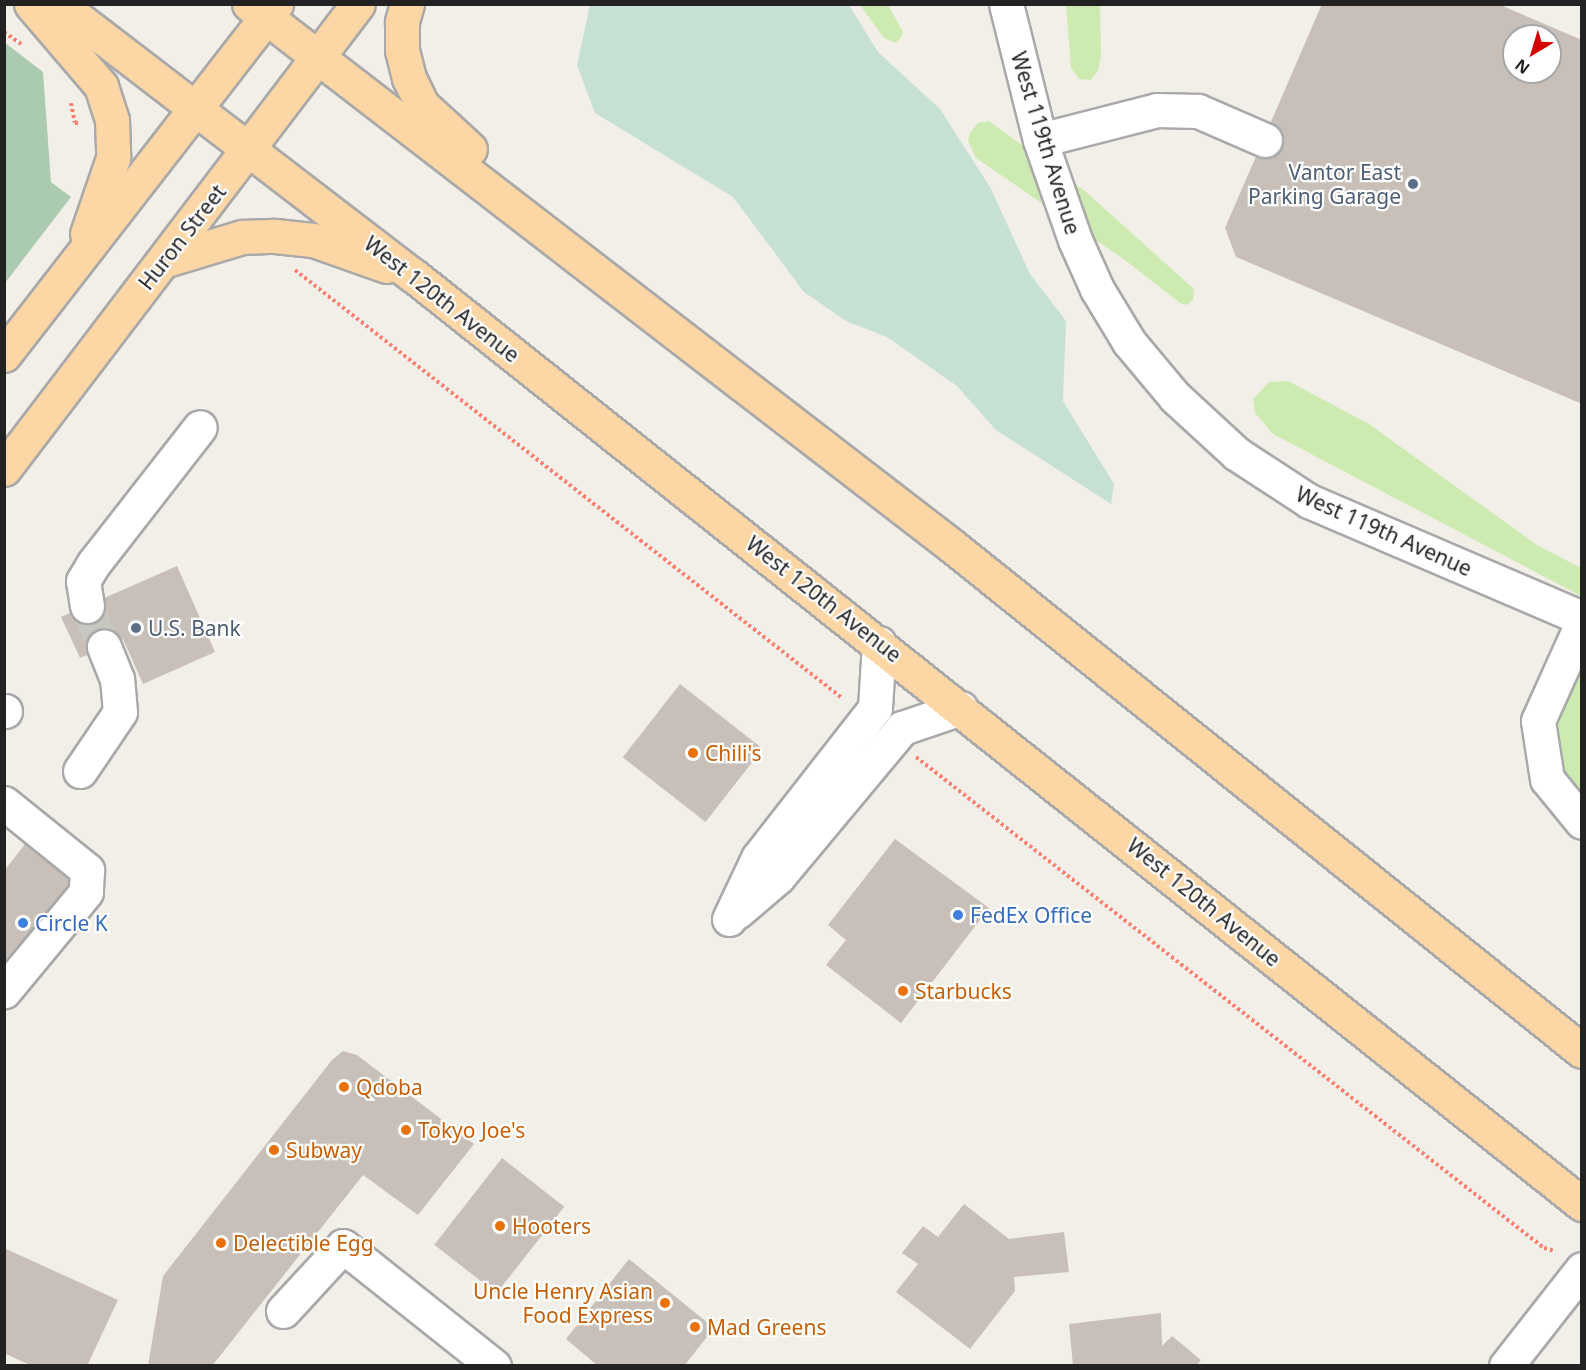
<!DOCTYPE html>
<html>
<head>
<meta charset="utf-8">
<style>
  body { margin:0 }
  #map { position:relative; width:1586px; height:1370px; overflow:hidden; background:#f2efe9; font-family:"Noto Sans",sans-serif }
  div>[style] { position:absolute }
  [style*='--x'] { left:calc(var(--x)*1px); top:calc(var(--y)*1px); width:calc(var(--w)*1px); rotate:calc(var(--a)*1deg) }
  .grass>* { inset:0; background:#cdebb0 }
  .wetland>* { inset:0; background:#c6e0d4 }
  .cemetery>* { inset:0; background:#aacbaf }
  .building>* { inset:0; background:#c7bfb8; transform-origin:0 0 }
  .minor-tunnel>* { height:33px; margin-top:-16.5px; transform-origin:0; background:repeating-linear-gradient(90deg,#c8c6c1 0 33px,transparent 0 49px) }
  .path>* { height:4px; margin-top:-2px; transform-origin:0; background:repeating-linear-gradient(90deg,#fa8072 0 3px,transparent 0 6px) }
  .roads { filter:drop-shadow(2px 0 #a9a9a9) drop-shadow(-2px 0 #a9a9a9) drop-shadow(0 2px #a9a9a9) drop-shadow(0 -2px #a9a9a9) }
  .minor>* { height:33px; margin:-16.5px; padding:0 16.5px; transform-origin:16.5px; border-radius:16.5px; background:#fff }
  .major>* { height:33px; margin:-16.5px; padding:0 16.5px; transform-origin:16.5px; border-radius:16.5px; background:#fcd6a4 }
  .dots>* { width:16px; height:16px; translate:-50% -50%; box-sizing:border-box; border:3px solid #fff; border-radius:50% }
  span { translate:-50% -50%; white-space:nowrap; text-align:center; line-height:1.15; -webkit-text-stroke:4.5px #fff; paint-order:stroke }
  .street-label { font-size:21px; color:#222 }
  .service-label { font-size:21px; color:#4e5e75 }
  .right { translate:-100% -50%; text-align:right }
  .left { translate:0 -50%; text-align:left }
  .food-label { font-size:21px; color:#c56008 }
  .shop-label { font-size:21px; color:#366cbe }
  .frame { position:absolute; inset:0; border:6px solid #222; pointer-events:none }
  .north { position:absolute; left:1502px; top:24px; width:60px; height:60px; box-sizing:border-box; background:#fff; border:2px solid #a7a7a7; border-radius:50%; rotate:218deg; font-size:16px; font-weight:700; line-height:24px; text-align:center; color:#222 }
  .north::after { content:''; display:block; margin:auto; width:21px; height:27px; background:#d40000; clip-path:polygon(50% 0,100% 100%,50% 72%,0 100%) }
</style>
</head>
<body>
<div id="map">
  <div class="grass">
    <i style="clip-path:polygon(860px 5px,888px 5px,903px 32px,901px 38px,896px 43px,884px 38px)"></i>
    <i style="clip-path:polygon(1066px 5px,1100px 5px,1101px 55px,1098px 71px,1091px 80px,1079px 79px,1071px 68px)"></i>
    <i style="clip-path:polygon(989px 121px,1086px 192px,1194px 289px,1193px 300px,1187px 305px,1180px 303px,1125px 260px,976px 158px,968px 141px,970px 133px,978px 123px)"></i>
    <i style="clip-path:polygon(1288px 381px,1369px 424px,1537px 545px,1581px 568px,1581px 596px,1273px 434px,1255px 413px,1253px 399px,1269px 382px)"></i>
    <i style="clip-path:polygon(1581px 664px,1581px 808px,1556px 766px,1554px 727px)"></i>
  </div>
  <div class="wetland">
    <i style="clip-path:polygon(590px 5px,849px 5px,878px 52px,940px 109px,990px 187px,1030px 274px,1066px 321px,1063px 401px,1114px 484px,1111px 504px,996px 430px,957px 386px,887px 337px,846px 321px,804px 292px,733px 197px,595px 113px,577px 65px)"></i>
  </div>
  <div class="cemetery">
    <i style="clip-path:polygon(4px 42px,43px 72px,51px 182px,71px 197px,5px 283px)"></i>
  </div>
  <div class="building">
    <i style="clip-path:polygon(evenodd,1322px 4px,1498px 4px,1582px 40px,1582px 404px,1236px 257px,1225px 228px,1322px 4px,1514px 36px,1550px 36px,1550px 72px,1514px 72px,1514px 36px)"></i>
    <i style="clip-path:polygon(177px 566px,215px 652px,143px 684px,123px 639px,80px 658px,61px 617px)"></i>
    <i style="left:680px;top:684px;width:105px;height:93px;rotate:38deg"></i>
    <i style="clip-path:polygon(29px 839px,77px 876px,4px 969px,4px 871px)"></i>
    <i style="clip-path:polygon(895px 839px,989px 908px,901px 1023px,826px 965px,846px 940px,828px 925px)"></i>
    <i style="clip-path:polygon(343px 1051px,357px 1055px,474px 1144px,418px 1215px,363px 1175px,212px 1366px,148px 1366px,163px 1276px,332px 1060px)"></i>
    <i style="left:502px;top:1158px;width:79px;height:110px;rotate:38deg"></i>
    <i style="clip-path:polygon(964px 1204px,1009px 1239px,1064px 1232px,1069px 1272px,1014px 1277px,1015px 1291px,970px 1349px,896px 1292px,918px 1264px,902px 1253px,923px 1226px,938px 1237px)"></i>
    <i style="clip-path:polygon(4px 1248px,118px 1300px,87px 1366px,32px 1366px,4px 1353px)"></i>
    <i style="clip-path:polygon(629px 1259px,714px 1328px,684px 1366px,598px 1366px,566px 1339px)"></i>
    <i style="clip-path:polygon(1161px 1313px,1162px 1346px,1172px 1336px,1201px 1360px,1196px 1366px,1073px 1366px,1069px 1324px)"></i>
  </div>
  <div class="minor-tunnel">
    <i style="--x:87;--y:606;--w:44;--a:67.5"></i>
  </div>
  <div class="path">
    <i style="--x:4;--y:32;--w:21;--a:35"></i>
    <i style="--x:71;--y:103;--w:20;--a:79"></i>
    <i style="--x:75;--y:123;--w:5;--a:0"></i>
    <i style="--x:295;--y:270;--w:695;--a:38.04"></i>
    <i style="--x:916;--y:757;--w:797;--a:38.02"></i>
    <i style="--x:1544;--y:1248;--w:11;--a:15"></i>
  </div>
  <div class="roads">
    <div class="minor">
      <i style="--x:1006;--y:4;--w:140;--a:76"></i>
      <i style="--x:1040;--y:140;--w:106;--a:70.7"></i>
      <i style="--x:1075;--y:240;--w:54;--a:65.8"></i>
      <i style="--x:1097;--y:289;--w:62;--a:58.9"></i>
      <i style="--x:1129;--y:342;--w:72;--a:50.1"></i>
      <i style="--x:1175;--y:397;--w:84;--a:42.6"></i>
      <i style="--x:1237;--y:454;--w:86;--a:33.1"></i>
      <i style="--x:1309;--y:501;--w:297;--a:23.2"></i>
      <i style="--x:1040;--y:140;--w:121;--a:-14.4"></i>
      <i style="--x:1157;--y:110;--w:41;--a:1.4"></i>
      <i style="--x:1198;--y:111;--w:73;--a:23.4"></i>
      <i style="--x:87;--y:606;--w:25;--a:-99"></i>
      <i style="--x:83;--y:581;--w:21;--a:-59"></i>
      <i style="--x:94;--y:563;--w:172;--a:-52.1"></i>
      <i style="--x:1582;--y:623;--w:107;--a:114.2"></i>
      <i style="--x:1538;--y:721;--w:59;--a:81.2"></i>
      <i style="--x:1547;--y:779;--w:55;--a:50.9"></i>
      <i style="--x:4;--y:711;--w:1;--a:0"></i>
      <i style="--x:80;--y:771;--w:71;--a:-55.9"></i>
      <i style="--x:120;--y:712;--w:33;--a:-95"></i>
      <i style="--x:117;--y:679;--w:35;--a:-112"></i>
      <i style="--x:4;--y:803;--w:107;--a:38.9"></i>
      <i style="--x:87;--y:870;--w:22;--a:93"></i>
      <i style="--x:86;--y:892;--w:129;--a:129.6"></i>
      <i style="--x:737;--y:912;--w:54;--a:-40.5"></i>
      <i style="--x:778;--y:877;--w:194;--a:-50.2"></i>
      <i style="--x:902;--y:728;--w:62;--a:-18.7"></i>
      <i style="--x:729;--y:919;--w:68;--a:-64.6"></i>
      <i style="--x:758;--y:858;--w:190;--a:-52"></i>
      <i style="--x:875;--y:708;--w:65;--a:-86.5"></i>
      <i style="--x:283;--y:1311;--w:88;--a:-47.3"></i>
      <i style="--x:343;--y:1246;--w:193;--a:38.5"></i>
      <i style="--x:1506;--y:1366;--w:123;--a:-51.9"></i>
    </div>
    <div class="major">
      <i style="--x:31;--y:4;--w:108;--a:49.5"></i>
      <i style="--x:101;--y:86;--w:36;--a:72"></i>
      <i style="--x:112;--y:120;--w:38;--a:88"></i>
      <i style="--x:113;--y:158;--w:80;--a:108.9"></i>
      <i style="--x:59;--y:4;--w:447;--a:37.5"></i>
      <i style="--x:414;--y:276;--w:1492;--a:38.47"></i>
      <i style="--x:249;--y:4;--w:888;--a:37.63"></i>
      <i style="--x:952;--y:546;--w:807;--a:38.72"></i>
      <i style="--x:407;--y:4;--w:19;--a:106"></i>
      <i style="--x:402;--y:22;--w:28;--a:90"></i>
      <i style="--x:402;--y:50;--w:29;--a:76"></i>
      <i style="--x:409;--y:78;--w:30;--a:64"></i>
      <i style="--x:422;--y:105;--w:65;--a:42.5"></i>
      <i style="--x:163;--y:261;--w:83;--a:-16.9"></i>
      <i style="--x:242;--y:237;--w:33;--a:-2"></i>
      <i style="--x:275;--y:236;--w:38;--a:6"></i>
      <i style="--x:313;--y:240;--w:78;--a:19.4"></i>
      <i style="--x:4;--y:355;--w:444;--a:-52.2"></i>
      <i style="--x:4;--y:469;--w:584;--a:-52.72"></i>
    </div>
  </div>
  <div class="dots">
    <i style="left:1413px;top:184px;background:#5c6f8a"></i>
    <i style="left:136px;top:628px;background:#5c6f8a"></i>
    <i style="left:693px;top:753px;background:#e8710a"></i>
    <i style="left:958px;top:915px;background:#3f7fe0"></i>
    <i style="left:23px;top:923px;background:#3f7fe0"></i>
    <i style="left:903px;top:991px;background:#e8710a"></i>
    <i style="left:344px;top:1087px;background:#e8710a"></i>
    <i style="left:406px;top:1130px;background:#e8710a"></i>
    <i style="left:274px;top:1150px;background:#e8710a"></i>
    <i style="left:500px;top:1226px;background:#e8710a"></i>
    <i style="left:221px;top:1243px;background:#e8710a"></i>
    <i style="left:665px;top:1303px;background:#e8710a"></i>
    <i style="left:695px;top:1327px;background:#e8710a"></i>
  </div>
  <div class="street-label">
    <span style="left:1046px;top:143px;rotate:73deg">West 119th Avenue</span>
    <span style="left:182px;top:237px;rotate:-52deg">Huron Street</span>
    <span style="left:442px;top:299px;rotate:38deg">West 120th Avenue</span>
    <span style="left:1384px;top:531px;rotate:24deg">West 119th Avenue</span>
    <span style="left:824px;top:599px;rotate:38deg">West 120th Avenue</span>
    <span style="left:1204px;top:902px;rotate:39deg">West 120th Avenue</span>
  </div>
  <div class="service-label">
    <span class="right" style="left:1401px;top:184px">Vantor East<br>Parking Garage</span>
    <span class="left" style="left:148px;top:628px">U.S. Bank</span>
  </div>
  <div class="food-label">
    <span class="left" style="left:705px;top:753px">Chili's</span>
    <span class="left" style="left:915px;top:991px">Starbucks</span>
    <span class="left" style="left:356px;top:1087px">Qdoba</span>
    <span class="left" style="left:418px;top:1130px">Tokyo Joe's</span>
    <span class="left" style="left:286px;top:1150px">Subway</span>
    <span class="left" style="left:512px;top:1226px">Hooters</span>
    <span class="left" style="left:233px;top:1243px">Delectible Egg</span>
    <span class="right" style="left:653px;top:1303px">Uncle Henry Asian<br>Food Express</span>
    <span class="left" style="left:707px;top:1327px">Mad Greens</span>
  </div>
  <div class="shop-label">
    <span class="left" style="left:970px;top:915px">FedEx Office</span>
    <span class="left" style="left:35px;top:923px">Circle K</span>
  </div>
  <div class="frame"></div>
  <div class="north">N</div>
</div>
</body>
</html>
